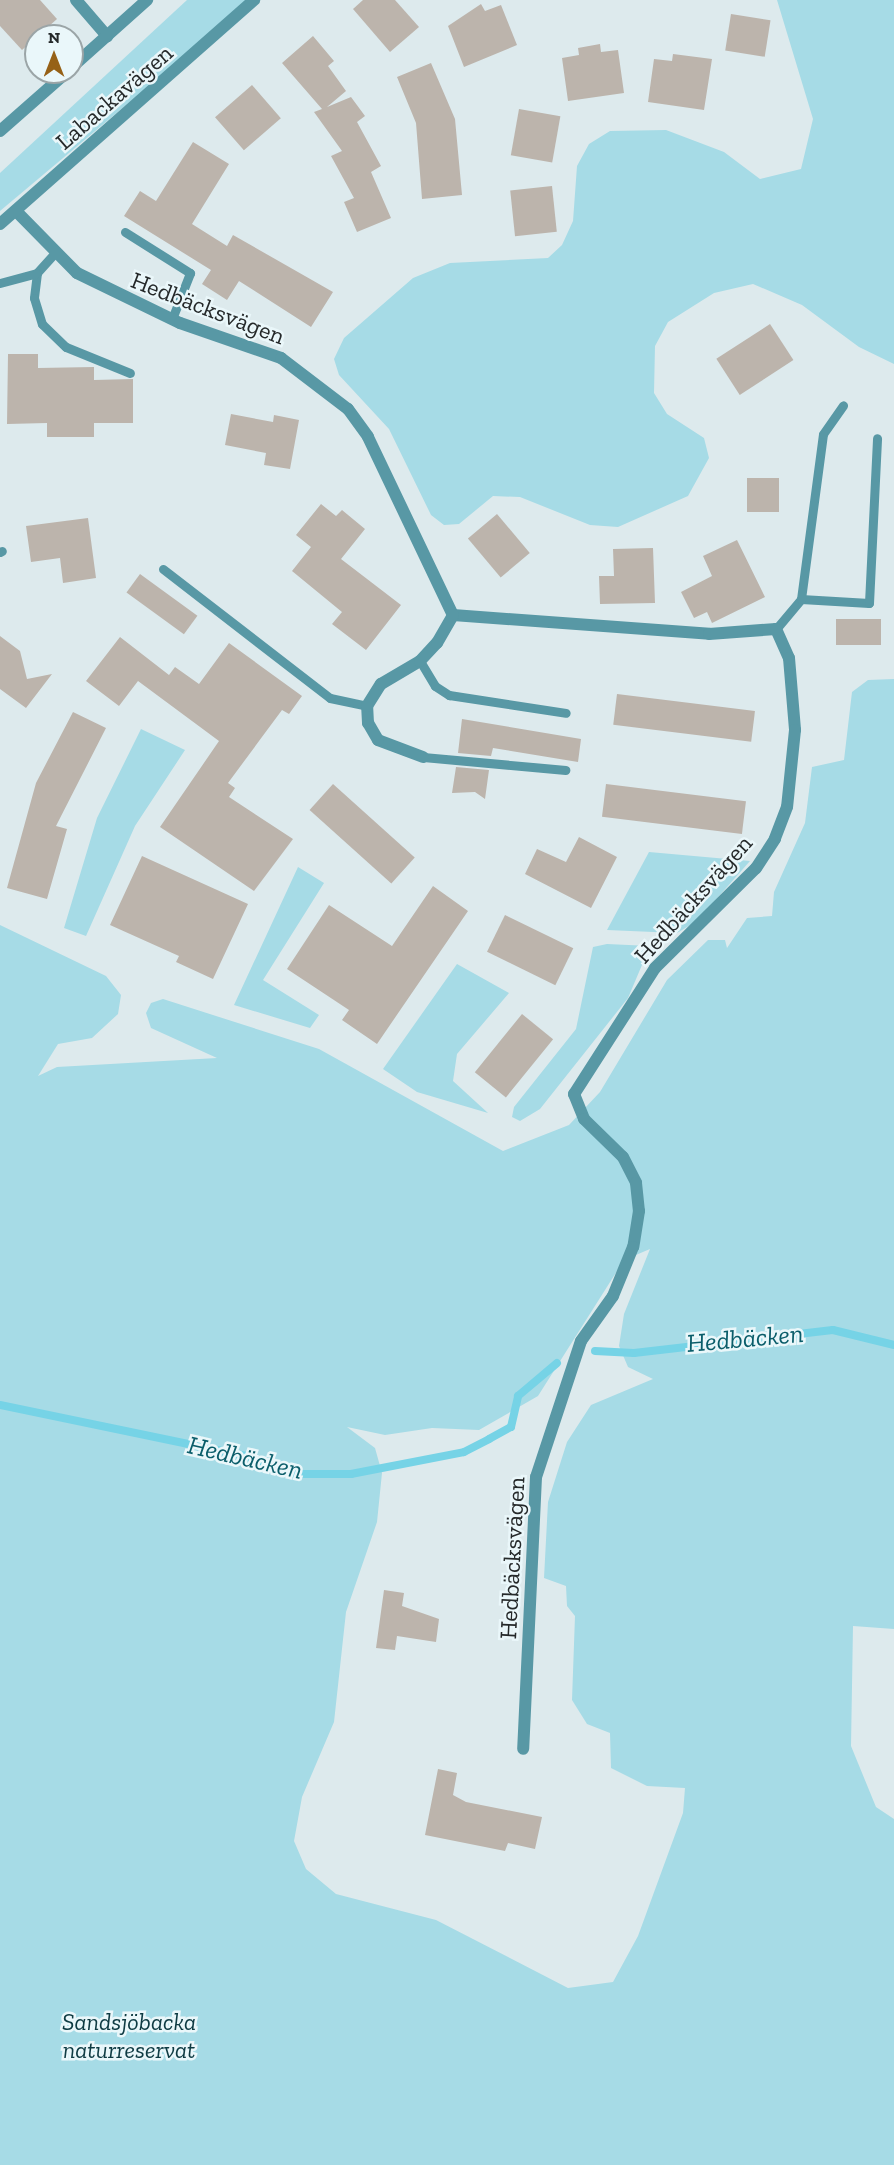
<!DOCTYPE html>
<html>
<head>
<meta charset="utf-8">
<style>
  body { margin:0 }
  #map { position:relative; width:894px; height:2165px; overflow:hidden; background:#ddeaed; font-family:"Zilla Slab",serif }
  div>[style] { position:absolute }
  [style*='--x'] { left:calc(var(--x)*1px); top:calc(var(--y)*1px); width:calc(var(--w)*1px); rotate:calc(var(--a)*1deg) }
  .green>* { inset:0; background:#a6dbe6 }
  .stream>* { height:8px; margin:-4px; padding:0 4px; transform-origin:4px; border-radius:4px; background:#76d3e6 }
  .building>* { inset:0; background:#bcb4ac; transform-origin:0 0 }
  .service>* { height:9px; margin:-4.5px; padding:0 4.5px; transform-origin:4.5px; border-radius:4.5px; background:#5898a5 }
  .minor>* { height:12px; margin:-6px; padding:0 6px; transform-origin:6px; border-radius:6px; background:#5898a5 }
  .tertiary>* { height:12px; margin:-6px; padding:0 6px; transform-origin:6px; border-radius:6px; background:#5898a5 }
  span { translate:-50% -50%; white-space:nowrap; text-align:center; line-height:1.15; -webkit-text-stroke:5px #eaf7fa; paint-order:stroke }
  .street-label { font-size:24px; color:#25292a }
  .park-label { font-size:24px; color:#0e3b43; font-style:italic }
  .water-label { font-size:26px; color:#0a5d6a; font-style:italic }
  .north { position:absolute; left:24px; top:24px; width:60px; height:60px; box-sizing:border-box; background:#eaf7fa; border:2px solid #9ba5a7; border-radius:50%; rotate:0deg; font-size:16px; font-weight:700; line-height:24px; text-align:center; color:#25292a }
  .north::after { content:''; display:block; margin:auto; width:21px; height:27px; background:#966117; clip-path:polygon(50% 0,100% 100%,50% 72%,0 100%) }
</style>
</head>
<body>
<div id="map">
  <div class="green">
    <i style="clip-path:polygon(187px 0,251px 0,0 211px,0 173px)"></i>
    <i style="clip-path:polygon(777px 0,894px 0,894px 364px,859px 347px,802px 305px,753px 284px,714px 293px,668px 322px,655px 346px,654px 393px,667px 414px,704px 438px,709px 458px,688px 496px,618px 527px,590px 525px,520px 497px,493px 496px,459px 524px,444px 525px,431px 515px,389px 429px,339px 375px,334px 359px,344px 338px,413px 278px,450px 263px,548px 258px,562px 245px,573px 221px,577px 166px,589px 144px,610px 131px,666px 130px,724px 152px,760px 179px,801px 169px,813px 119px)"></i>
    <i style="clip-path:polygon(evenodd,894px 679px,894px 1629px,853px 1626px,851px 1746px,876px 1807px,894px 1819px,894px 2165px,0 2165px,0 925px,106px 976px,121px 995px,118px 1014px,92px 1038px,58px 1044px,38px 1076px,57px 1067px,217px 1058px,151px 1028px,146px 1013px,151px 1003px,163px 999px,319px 1049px,503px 1151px,569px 1125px,600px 1092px,667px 980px,708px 940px,725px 940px,727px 948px,747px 918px,772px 916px,774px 892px,805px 823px,812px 767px,844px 760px,852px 692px,868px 680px,894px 679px,650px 1249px,624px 1314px,619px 1346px,628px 1367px,653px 1379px,591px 1405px,567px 1442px,548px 1502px,544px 1578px,566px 1586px,567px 1606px,575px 1616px,572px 1700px,587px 1724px,610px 1733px,611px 1768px,647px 1786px,685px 1788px,683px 1813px,638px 1936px,613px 1982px,568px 1988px,436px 1920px,336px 1894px,306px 1869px,294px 1841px,302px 1797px,334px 1722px,346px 1612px,377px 1522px,382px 1473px,375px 1448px,347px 1427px,385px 1435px,432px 1428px,479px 1430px,538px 1396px,624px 1260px,650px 1249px)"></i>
    <i style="clip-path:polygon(141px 729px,185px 750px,135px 826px,86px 936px,64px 928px,97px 818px)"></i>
    <i style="clip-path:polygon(649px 852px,750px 861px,697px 921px,677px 933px,607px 930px)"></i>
    <i style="clip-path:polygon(298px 867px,324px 883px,263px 980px,319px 1015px,310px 1028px,234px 1005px)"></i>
    <i style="clip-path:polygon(607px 944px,650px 946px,628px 998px,540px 1109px,520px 1121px,512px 1117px,514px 1107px,576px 1029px,593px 947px)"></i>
    <i style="clip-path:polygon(457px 964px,509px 993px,457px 1054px,453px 1081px,488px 1113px,417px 1092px,383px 1069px)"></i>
  </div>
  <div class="stream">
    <i style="--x:595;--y:1351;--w:39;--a:3"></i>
    <i style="--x:634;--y:1353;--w:200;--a:-6.6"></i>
    <i style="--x:833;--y:1330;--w:63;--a:13.8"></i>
    <i style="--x:0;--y:1405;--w:255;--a:11.7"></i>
    <i style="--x:250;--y:1457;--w:47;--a:21.1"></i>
    <i style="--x:294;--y:1474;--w:57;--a:0"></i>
    <i style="--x:351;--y:1474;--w:115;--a:-11"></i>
    <i style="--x:464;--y:1452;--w:28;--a:-27"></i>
    <i style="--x:489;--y:1439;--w:25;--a:-29"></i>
    <i style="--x:511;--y:1427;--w:32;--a:-77"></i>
    <i style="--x:518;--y:1396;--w:51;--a:-40.2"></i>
  </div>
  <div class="building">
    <i style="clip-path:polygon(0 0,40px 0,57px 19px,22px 50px,0 26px)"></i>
    <i style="clip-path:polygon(363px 0,395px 0,419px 27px,390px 52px,353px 9px)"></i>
    <i style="clip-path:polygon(481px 4px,485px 11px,501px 5px,517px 45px,464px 67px,448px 26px)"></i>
    <i style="left:731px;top:14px;width:40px;height:37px;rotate:9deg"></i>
    <i style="clip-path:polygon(313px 36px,334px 61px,328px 66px,346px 91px,327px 107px,351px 97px,365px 116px,357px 122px,381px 166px,371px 172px,391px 218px,357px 232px,344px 202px,354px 198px,331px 156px,342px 151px,314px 112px,322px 109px,282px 63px)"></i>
    <i style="clip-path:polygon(600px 44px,601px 52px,618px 50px,624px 93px,568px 101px,562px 58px,579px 55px,578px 48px)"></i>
    <i style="clip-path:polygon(673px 54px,712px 59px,704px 110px,648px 102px,654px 59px,672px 61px)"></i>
    <i style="clip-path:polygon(431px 63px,455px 119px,462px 195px,422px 199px,416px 123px,397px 77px)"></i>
    <i style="left:252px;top:85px;width:44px;height:49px;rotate:49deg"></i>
    <i style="left:519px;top:109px;width:42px;height:47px;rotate:10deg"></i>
    <i style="clip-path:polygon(193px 142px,229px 164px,192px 224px,227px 246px,233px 235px,333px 292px,311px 327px,239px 281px,227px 300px,202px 284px,211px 270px,124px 216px,140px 191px,156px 201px)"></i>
    <i style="left:552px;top:186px;width:46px;height:42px;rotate:84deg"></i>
    <i style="left:770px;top:324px;width:43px;height:64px;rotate:57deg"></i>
    <i style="clip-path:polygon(8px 354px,38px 354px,38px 368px,94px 367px,94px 380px,133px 379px,133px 423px,94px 423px,94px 437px,47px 437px,47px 423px,7px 424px)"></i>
    <i style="clip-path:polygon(231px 414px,273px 422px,274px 415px,299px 420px,290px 469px,264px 465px,266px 453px,225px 445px)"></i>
    <i style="left:747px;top:478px;width:32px;height:34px"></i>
    <i style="clip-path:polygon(321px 504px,336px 516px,342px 510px,365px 529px,341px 559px,401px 605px,366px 650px,332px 624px,342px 612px,292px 571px,311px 547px,296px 535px)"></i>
    <i style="left:497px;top:514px;width:51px;height:38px;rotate:50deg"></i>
    <i style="clip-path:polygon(88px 518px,96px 578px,63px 583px,60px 558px,31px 562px,26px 526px)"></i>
    <i style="clip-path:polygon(737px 540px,765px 597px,712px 623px,707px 612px,694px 618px,681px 592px,712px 576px,703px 556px)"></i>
    <i style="clip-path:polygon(653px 548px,655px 603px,600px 604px,599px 576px,614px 576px,613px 549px)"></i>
    <i style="left:140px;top:574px;width:71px;height:23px;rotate:36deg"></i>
    <i style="left:836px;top:619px;width:45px;height:26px"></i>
    <i style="clip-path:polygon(0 636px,20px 651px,27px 679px,52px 674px,26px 708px,0 689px)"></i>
    <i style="clip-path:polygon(120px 637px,169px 675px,175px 667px,199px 684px,229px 643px,302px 696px,289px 714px,282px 710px,228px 783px,235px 788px,229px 797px,293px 839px,254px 891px,160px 827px,219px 741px,138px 681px,119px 706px,86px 681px)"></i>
    <i style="left:617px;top:694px;width:139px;height:31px;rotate:7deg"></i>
    <i style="clip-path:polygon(73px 712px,106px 728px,56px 826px,67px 829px,47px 899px,7px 888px,36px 783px)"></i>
    <i style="clip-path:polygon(462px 719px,581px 739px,578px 762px,493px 748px,491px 756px,458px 753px)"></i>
    <i style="clip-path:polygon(456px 767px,489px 770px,485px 799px,475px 792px,452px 793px)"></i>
    <i style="left:333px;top:784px;width:110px;height:35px;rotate:42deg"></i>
    <i style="left:606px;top:784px;width:141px;height:33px;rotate:7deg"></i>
    <i style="clip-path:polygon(579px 837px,617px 857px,591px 908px,525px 874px,537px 849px,566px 862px)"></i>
    <i style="clip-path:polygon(142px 856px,248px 904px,213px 979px,176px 962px,179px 956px,110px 925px)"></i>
    <i style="clip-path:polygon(433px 886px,468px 911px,377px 1044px,342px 1020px,349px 1010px,287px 969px,329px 905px,392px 946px)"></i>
    <i style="left:505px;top:915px;width:76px;height:41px;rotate:26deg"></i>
    <i style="left:522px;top:1014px;width:40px;height:75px;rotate:39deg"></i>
    <i style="clip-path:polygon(384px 1590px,404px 1593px,402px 1606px,439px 1619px,436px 1642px,397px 1636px,395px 1650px,376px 1648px)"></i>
    <i style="clip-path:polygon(438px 1769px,457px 1773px,453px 1795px,466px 1802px,542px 1817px,535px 1849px,508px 1843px,505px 1851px,425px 1835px)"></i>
  </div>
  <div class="service">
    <i style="--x:125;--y:232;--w:77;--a:32.2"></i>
    <i style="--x:190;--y:273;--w:49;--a:111.4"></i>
    <i style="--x:53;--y:255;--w:24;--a:132"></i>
    <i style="--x:37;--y:273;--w:25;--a:97"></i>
    <i style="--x:34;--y:298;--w:27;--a:73"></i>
    <i style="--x:42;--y:324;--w:33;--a:44"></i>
    <i style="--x:66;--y:347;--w:69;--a:22.1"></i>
    <i style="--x:0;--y:283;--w:38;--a:-15"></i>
    <i style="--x:0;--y:552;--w:2;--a:-27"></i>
    <i style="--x:163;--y:569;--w:211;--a:37.7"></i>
    <i style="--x:330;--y:698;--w:38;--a:12"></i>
    <i style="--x:801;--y:599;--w:68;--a:3.4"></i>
    <i style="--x:869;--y:603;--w:165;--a:-87.2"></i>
    <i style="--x:776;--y:629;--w:39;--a:-50"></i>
    <i style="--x:801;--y:599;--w:166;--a:-82.4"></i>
    <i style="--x:823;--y:434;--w:35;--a:-55"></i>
    <i style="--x:420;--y:661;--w:29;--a:59"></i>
    <i style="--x:435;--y:686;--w:17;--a:33"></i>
    <i style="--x:449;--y:695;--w:118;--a:8.7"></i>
    <i style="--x:423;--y:757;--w:143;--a:5.2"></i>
  </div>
  <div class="minor">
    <i style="--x:76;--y:0;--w:48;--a:49.3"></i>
    <i style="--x:72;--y:67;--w:101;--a:-41.8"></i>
    <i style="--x:0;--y:131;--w:89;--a:-41.4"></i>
    <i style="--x:16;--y:211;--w:87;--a:45.5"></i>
    <i style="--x:77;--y:273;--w:114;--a:25.9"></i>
    <i style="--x:180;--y:323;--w:107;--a:19.1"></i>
    <i style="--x:281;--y:358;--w:84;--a:37.3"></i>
    <i style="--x:348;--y:409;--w:34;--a:54"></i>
    <i style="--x:368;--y:437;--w:197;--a:64.5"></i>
    <i style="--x:453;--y:615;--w:257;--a:4.2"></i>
    <i style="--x:709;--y:634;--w:67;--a:-4.3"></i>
    <i style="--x:776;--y:629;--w:32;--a:66"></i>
    <i style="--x:789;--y:658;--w:72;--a:85.2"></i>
    <i style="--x:795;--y:730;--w:77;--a:95.9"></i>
    <i style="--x:787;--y:807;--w:34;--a:111"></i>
    <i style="--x:775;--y:839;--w:35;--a:123"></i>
    <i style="--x:756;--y:868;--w:142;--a:135.3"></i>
    <i style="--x:655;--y:968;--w:150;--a:122.7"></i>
    <i style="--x:574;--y:1094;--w:27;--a:68"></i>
    <i style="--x:584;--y:1119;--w:54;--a:44.3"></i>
    <i style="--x:623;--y:1157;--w:29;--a:63"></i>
    <i style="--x:636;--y:1183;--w:28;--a:84"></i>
    <i style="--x:639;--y:1211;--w:36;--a:99"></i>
    <i style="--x:633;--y:1247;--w:53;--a:112.2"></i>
    <i style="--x:613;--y:1296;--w:55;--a:125.4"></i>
    <i style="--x:581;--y:1341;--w:143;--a:108.3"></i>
    <i style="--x:536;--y:1477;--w:272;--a:92.7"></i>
    <i style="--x:423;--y:757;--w:48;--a:-159.3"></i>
    <i style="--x:378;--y:740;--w:20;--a:-120"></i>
    <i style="--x:368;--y:723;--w:17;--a:-93"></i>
    <i style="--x:367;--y:706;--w:26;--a:-58"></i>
    <i style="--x:381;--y:684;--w:45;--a:-30.5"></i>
    <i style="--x:420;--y:661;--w:25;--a:-47"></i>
    <i style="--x:437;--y:643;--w:32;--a:-60"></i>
  </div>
  <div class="tertiary">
    <i style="--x:0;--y:224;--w:339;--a:-41.4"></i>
  </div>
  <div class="street-label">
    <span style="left:114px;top:97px;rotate:-41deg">Labackavägen</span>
    <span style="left:208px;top:308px;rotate:21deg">Hedbäcksvägen</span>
    <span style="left:693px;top:899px;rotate:-48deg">Hedbäcksvägen</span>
    <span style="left:512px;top:1558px;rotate:-87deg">Hedbäcksvägen</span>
  </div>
  <div class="park-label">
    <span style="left:129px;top:2036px">Sandsjöbacka<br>naturreservat</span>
  </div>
  <div class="water-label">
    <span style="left:745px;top:1339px;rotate:-5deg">Hedbäcken</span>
    <span style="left:245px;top:1458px;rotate:13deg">Hedbäcken</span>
  </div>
  <div class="north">N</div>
</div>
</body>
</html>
